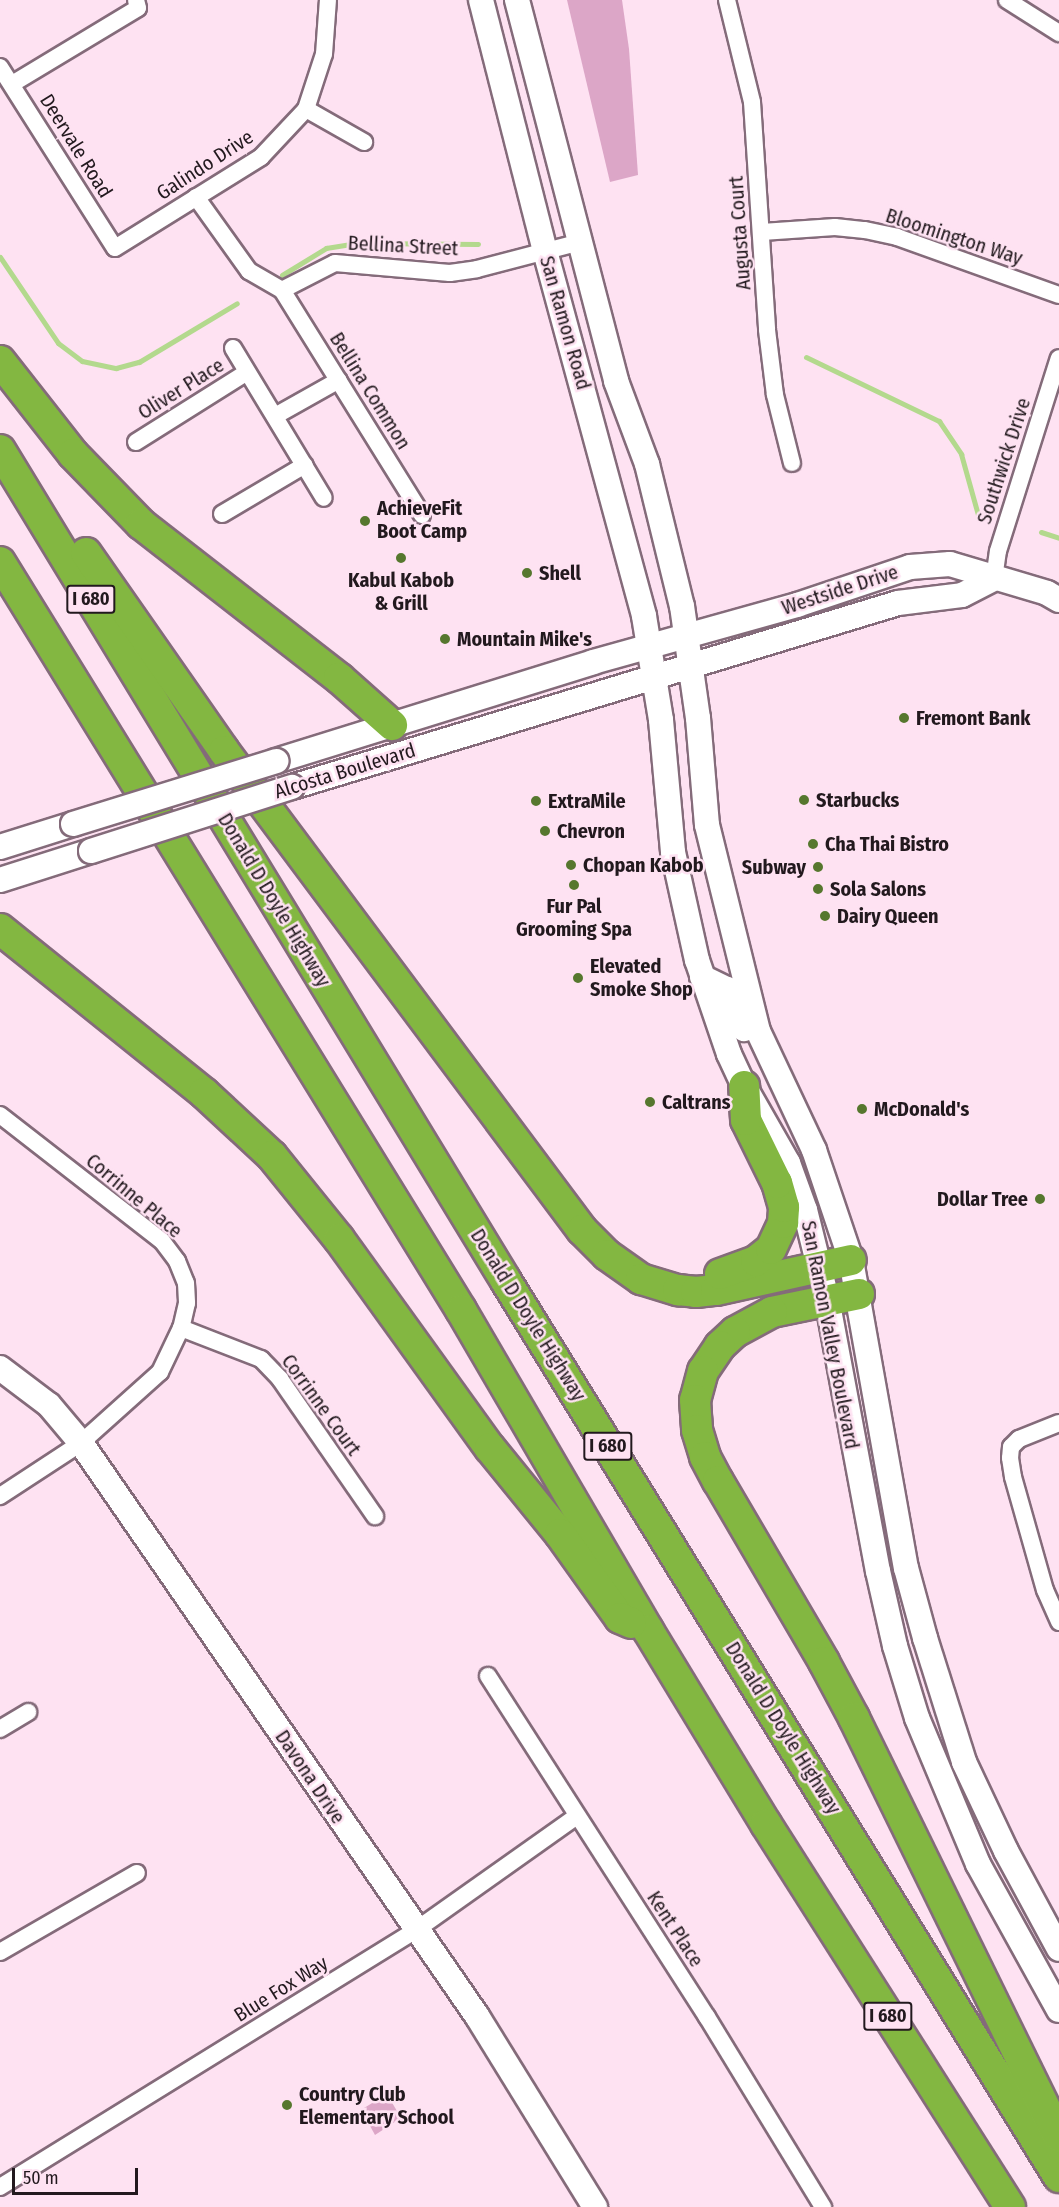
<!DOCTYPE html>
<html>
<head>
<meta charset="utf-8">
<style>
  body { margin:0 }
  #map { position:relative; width:1059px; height:2207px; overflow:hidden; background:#fee2f2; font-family:"Fira Sans Condensed",sans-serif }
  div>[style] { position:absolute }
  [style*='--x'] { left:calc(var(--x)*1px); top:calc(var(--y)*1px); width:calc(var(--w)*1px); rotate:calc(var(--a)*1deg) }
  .green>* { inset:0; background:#dca6c7 }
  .stream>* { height:5px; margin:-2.5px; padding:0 2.5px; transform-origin:2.5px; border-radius:2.5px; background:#b3d98d }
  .roads { filter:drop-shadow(2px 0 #846b7a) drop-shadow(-2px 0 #846b7a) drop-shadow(0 2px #846b7a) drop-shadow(0 -2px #846b7a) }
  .street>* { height:16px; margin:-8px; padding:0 8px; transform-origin:8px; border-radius:8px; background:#fff }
  .secondary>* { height:24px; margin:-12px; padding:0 12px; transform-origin:12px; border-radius:12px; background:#fff }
  .highway>* { height:30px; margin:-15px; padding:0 15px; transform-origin:15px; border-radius:15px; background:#83b741 }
  .bridges { filter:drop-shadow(2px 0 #846b7a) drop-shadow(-2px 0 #846b7a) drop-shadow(0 2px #846b7a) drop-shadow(0 -2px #846b7a) }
  .secondary-bridge>* { height:24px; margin:-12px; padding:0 12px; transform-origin:12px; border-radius:12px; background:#fff }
  .dots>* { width:16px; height:16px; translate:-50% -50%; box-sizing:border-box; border:3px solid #fee2f2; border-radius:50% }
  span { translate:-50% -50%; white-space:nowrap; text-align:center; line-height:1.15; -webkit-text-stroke:5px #fee2f2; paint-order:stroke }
  .shield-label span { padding:2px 4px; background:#fee2f2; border:2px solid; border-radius:4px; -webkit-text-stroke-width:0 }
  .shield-label { font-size:18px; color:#22191e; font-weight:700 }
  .street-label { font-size:20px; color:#22191e }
  .poi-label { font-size:20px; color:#22191e; font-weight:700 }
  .left { translate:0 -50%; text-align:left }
  .right { translate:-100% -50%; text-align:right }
  .scale { position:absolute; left:12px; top:2168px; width:126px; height:27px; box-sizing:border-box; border:3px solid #22191e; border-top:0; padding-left:8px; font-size:18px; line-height:21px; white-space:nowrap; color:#22191e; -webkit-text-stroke:4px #fee2f2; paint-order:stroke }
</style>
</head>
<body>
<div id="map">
  <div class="green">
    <i style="clip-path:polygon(567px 0,622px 0,629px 49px,638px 175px,610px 182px)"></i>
    <i style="clip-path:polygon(387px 2094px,401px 2118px,375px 2135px,363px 2113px,364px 2108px)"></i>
  </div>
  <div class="stream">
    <i style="--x:0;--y:257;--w:104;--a:56"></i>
    <i style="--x:58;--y:343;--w:30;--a:37"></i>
    <i style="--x:82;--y:361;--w:35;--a:12"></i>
    <i style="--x:116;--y:368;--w:24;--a:-15"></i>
    <i style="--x:139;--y:362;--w:114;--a:-31"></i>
    <i style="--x:282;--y:275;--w:52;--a:-31.5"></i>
    <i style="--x:326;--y:248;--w:33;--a:-9"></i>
    <i style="--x:359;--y:243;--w:119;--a:0.5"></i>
    <i style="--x:806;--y:357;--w:148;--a:25.7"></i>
    <i style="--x:939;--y:421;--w:40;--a:56"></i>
    <i style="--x:961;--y:454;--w:63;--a:74.4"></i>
    <i style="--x:1041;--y:532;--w:19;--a:18"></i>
  </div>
  <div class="roads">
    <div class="street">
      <i style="--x:727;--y:0;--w:105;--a:76.2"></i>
      <i style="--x:752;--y:102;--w:228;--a:86.2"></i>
      <i style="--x:767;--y:330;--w:65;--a:83"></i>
      <i style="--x:775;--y:395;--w:70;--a:76"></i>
      <i style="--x:1007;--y:0;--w:62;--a:32.4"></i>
      <i style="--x:0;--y:67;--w:214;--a:57.6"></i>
      <i style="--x:115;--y:248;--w:172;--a:-31.9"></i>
      <i style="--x:261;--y:157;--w:66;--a:-46.8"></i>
      <i style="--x:306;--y:109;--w:58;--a:-71.9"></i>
      <i style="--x:324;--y:54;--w:54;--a:-85.8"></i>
      <i style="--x:12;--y:84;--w:147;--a:-31.1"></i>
      <i style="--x:138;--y:8;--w:8;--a:-104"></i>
      <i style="--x:306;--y:109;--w:67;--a:29.6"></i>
      <i style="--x:196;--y:197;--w:91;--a:54.4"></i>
      <i style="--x:249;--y:271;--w:38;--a:30"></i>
      <i style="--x:282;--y:290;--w:59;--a:-27"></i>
      <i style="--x:335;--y:263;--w:115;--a:5"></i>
      <i style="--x:450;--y:273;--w:27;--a:-8"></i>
      <i style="--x:477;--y:269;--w:107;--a:-14.6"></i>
      <i style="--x:762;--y:232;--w:73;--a:-3.9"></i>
      <i style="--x:835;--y:227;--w:30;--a:6"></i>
      <i style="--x:865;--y:230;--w:33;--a:12"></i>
      <i style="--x:897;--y:237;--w:172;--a:19.7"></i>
      <i style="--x:282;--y:290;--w:265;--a:58.1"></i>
      <i style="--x:233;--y:348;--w:175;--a:58.8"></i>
      <i style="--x:275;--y:416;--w:73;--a:-29.4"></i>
      <i style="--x:136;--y:442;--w:131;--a:-32.2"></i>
      <i style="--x:222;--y:514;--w:96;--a:-30.6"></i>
      <i style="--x:994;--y:579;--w:28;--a:-82"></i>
      <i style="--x:998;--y:551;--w:202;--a:-72.5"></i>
      <i style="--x:0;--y:1115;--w:205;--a:37.9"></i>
      <i style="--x:162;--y:1241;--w:25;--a:53"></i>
      <i style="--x:177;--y:1261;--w:24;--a:68"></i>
      <i style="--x:186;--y:1283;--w:20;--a:87"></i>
      <i style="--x:187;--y:1303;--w:26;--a:103"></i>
      <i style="--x:181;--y:1328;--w:49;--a:115.5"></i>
      <i style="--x:160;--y:1372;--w:106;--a:138.1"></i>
      <i style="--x:81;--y:1443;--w:97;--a:146.8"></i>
      <i style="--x:181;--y:1328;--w:86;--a:21.2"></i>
      <i style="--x:261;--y:1359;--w:28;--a:46"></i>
      <i style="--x:280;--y:1379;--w:167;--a:55.3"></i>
      <i style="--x:1059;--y:1423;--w:43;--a:158.2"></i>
      <i style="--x:1019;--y:1439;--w:11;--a:135"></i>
      <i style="--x:1011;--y:1447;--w:11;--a:95"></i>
      <i style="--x:1010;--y:1458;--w:19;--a:81"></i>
      <i style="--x:1013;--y:1477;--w:117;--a:74.2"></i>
      <i style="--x:1045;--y:1590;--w:35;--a:66"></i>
      <i style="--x:488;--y:1676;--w:405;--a:57.3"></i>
      <i style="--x:707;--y:2017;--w:223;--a:58.6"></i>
      <i style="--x:0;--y:1729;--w:33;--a:-31"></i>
      <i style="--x:0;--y:1952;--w:158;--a:-30"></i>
      <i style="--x:0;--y:2187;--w:489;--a:-31.7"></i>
      <i style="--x:416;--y:1930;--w:197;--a:-35.3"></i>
    </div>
    <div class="secondary">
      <i style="--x:481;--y:0;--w:259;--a:75.7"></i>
      <i style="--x:545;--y:251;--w:378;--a:74.8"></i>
      <i style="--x:644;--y:616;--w:105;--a:80.7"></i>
      <i style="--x:661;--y:720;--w:133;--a:84.8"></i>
      <i style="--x:673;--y:852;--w:111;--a:77.5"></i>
      <i style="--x:697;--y:960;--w:99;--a:71.2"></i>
      <i style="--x:729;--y:1054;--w:35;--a:65"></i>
      <i style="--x:744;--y:1086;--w:89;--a:60.3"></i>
      <i style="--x:788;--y:1163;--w:50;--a:70.1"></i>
      <i style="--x:805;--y:1210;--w:92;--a:76.1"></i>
      <i style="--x:827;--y:1299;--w:277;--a:79.4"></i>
      <i style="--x:878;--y:1571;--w:77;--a:77.2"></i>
      <i style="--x:895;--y:1646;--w:75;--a:73"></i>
      <i style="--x:917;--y:1718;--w:158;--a:67.3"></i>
      <i style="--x:978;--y:1864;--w:167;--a:61"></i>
      <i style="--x:517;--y:0;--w:394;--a:75.4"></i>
      <i style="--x:616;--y:381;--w:89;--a:69.5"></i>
      <i style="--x:647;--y:464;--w:146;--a:76.2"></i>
      <i style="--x:682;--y:606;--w:113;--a:81.9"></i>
      <i style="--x:698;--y:718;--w:107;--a:85.2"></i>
      <i style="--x:707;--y:825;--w:212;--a:76.1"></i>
      <i style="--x:758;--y:1031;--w:132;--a:64.8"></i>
      <i style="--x:814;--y:1150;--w:116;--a:71.4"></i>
      <i style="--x:851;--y:1260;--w:313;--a:79.9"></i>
      <i style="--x:906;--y:1568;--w:73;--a:74.8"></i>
      <i style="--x:925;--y:1638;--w:130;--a:72.5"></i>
      <i style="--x:964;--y:1762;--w:98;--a:64.7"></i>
      <i style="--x:1006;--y:1851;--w:111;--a:61.6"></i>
      <i style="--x:276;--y:761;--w:332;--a:-17.3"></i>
      <i style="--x:593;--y:662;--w:212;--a:-15.6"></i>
      <i style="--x:797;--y:605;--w:119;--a:-18.6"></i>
      <i style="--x:910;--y:567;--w:40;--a:-4.3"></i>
      <i style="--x:950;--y:564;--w:101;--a:16.6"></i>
      <i style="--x:1047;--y:593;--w:14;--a:30"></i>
      <i style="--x:292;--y:787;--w:633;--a:-16.89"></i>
      <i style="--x:898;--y:603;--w:64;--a:-7.1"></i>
      <i style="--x:962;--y:595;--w:36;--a:-27"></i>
      <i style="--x:0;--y:847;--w:77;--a:-17.5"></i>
      <i style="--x:0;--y:880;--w:96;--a:-17.7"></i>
      <i style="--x:702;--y:977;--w:28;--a:26"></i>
      <i style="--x:727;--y:989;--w:10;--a:53"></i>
      <i style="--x:733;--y:997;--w:34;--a:71"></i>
      <i style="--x:0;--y:1368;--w:61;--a:37.1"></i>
      <i style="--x:49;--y:1405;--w:50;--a:49.9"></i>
      <i style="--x:81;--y:1443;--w:697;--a:55.35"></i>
      <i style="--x:477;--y:2016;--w:225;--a:58.3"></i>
    </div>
    <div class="highway">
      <i style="--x:0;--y:361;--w:118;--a:51.9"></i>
      <i style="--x:73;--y:454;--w:98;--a:45.8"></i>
      <i style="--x:141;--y:524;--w:251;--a:37.9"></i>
      <i style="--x:339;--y:678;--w:71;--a:41.6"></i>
      <i style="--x:0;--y:450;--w:973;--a:58.66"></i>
      <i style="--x:506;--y:1281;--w:1053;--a:58.32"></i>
      <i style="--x:86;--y:553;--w:241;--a:55.1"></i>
      <i style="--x:224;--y:751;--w:598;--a:53.23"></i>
      <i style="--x:582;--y:1230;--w:35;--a:45"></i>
      <i style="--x:607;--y:1255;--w:42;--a:35.2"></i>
      <i style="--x:641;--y:1279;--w:39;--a:17"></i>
      <i style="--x:678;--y:1290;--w:18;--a:6"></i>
      <i style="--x:696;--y:1292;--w:20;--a:-6"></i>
      <i style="--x:716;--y:1290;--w:138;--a:-12.5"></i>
      <i style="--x:0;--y:562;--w:879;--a:58.35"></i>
      <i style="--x:461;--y:1310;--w:371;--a:59.7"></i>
      <i style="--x:648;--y:1630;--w:227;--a:58.7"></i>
      <i style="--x:766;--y:1824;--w:454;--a:57.5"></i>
      <i style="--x:0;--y:929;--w:262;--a:38.8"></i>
      <i style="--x:204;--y:1093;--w:93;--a:42.8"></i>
      <i style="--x:272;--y:1156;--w:107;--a:51.1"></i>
      <i style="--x:339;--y:1239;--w:258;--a:54.2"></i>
      <i style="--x:490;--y:1448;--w:111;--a:50.9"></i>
      <i style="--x:560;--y:1534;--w:103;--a:54.5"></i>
      <i style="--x:620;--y:1618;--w:12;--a:24"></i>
      <i style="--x:720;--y:1274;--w:38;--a:-20"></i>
      <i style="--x:756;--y:1261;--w:19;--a:-39"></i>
      <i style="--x:771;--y:1249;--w:29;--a:-65"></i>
      <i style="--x:783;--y:1223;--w:16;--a:-86"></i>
      <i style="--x:784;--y:1207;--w:25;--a:-106"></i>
      <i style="--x:777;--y:1183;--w:70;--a:-116.2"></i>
      <i style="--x:746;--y:1120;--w:34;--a:-93"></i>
      <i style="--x:859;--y:1294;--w:89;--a:168.3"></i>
      <i style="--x:772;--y:1312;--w:42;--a:151.6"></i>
      <i style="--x:735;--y:1332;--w:21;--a:137"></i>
      <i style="--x:720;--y:1346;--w:30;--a:124"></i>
      <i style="--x:703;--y:1371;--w:30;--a:105"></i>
      <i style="--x:695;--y:1400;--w:30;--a:86"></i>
      <i style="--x:697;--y:1430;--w:28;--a:73"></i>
      <i style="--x:705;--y:1457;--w:27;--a:62"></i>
      <i style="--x:718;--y:1481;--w:210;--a:59.6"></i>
      <i style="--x:824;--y:1662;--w:64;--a:61.8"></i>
      <i style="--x:854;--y:1718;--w:466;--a:63.9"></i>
    </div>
  </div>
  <div class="bridges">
    <div class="secondary-bridge">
      <i style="--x:73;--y:824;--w:213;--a:-17.2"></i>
      <i style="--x:91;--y:851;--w:211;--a:-17.7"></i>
    </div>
  </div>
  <div class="dots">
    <i style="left:365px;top:521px;background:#56772e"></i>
    <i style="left:401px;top:558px;background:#56772e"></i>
    <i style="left:527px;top:573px;background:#56772e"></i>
    <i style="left:445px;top:639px;background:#56772e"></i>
    <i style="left:904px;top:718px;background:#56772e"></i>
    <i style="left:804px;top:800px;background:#56772e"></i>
    <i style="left:536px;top:801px;background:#56772e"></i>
    <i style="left:545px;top:831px;background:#56772e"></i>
    <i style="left:813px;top:844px;background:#56772e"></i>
    <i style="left:571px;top:865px;background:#56772e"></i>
    <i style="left:818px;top:867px;background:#56772e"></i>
    <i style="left:574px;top:885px;background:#56772e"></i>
    <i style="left:818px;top:889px;background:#56772e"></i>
    <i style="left:825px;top:916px;background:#56772e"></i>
    <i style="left:578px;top:978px;background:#56772e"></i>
    <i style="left:650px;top:1102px;background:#56772e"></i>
    <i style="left:862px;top:1109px;background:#56772e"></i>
    <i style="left:1040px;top:1199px;background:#56772e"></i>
    <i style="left:287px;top:2105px;background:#56772e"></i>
  </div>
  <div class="shield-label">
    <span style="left:91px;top:599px">I 680</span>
    <span style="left:608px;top:1446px">I 680</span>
    <span style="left:888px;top:2016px">I 680</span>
  </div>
  <div class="street-label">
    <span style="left:76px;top:146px;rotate:58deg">Deervale Road</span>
    <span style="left:205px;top:165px;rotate:-33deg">Galindo Drive</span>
    <span style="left:740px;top:233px;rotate:-94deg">Augusta Court</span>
    <span style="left:954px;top:237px;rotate:18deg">Bloomington Way</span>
    <span style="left:403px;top:246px;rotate:3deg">Bellina Street</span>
    <span style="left:565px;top:323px;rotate:74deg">San Ramon Road</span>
    <span style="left:181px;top:389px;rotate:-32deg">Oliver Place</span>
    <span style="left:370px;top:391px;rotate:58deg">Bellina Common</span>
    <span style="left:1004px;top:461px;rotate:-72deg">Southwick Drive</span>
    <span style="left:840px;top:590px;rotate:-18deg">Westside Drive</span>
    <span style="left:345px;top:771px;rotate:-17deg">Alcosta Boulevard</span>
    <span style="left:274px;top:900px;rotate:59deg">Donald D Doyle Highway</span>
    <span style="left:134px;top:1196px;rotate:40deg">Corrinne Place</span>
    <span style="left:528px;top:1315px;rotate:58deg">Donald D Doyle Highway</span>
    <span style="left:830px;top:1335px;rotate:79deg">San Ramon Valley Boulevard</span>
    <span style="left:321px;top:1405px;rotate:54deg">Corrinne Court</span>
    <span style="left:783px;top:1728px;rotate:58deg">Donald D Doyle Highway</span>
    <span style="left:310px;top:1777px;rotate:56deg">Davona Drive</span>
    <span style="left:675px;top:1929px;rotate:57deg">Kent Place</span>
    <span style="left:281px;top:1989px;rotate:-32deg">Blue Fox Way</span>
  </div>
  <div class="poi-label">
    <span class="left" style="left:377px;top:520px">AchieveFit<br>Boot Camp</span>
    <span class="left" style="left:539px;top:573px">Shell</span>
    <span style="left:401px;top:592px">Kabul Kabob<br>&amp; Grill</span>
    <span class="left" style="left:457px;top:639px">Mountain Mike's</span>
    <span class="left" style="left:916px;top:718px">Fremont Bank</span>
    <span class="left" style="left:816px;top:800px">Starbucks</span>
    <span class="left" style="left:548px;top:801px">ExtraMile</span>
    <span class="left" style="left:557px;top:831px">Chevron</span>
    <span class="left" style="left:825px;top:844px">Cha Thai Bistro</span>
    <span class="left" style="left:583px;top:865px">Chopan Kabob</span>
    <span class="right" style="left:806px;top:867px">Subway</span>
    <span class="left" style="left:830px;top:889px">Sola Salons</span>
    <span style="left:574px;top:918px">Fur Pal<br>Grooming Spa</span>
    <span class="left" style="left:837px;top:916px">Dairy Queen</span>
    <span class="left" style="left:590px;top:978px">Elevated<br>Smoke Shop</span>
    <span class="left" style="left:662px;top:1102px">Caltrans</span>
    <span class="left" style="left:874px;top:1109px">McDonald's</span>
    <span class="right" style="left:1028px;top:1199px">Dollar Tree</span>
    <span class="left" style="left:299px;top:2106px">Country Club<br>Elementary School</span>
  </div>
  <div class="scale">50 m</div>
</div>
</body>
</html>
